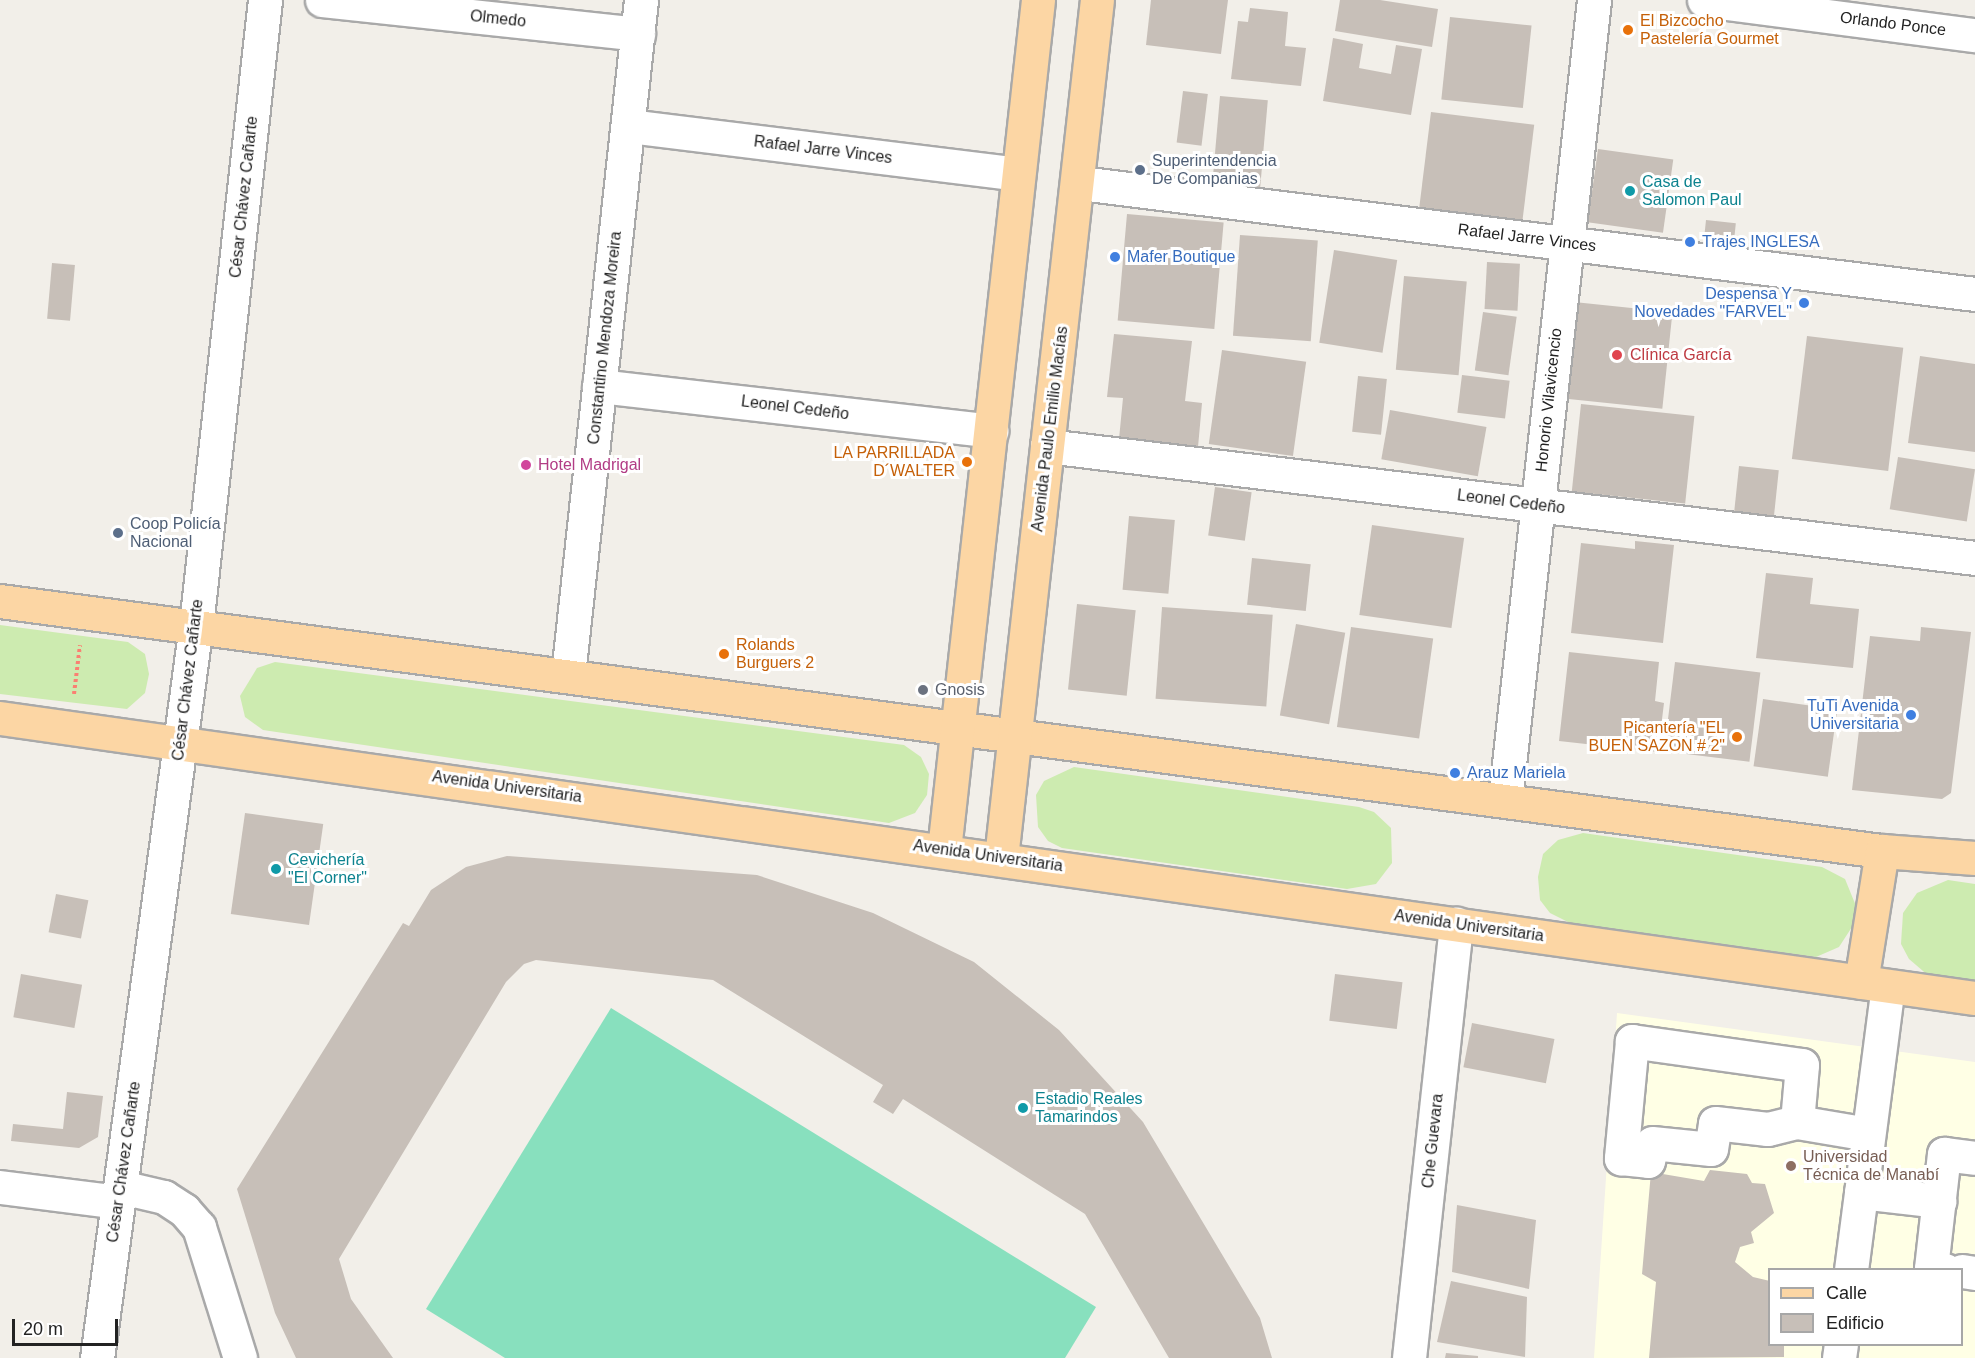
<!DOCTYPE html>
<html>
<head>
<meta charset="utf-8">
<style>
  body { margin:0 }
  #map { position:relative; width:1975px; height:1358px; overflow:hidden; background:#f2efe9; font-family:Helvetica,sans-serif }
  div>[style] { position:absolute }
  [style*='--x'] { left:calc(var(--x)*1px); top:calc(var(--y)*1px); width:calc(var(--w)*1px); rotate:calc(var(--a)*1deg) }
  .education>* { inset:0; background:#ffffe5 }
  .grass>* { inset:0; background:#cdebb0 }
  .pitch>* { inset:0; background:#88e0be }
  .building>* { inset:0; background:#c7bfb8; transform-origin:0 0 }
  .path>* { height:4px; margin-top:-2px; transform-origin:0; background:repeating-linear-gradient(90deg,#fa8072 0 3px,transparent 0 6px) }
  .roads { filter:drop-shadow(2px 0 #a9a9a9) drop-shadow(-2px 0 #a9a9a9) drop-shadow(0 2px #a9a9a9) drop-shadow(0 -2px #a9a9a9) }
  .minor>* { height:33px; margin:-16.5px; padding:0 16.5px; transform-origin:16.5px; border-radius:16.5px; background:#fff }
  .major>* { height:33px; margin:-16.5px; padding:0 16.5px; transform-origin:16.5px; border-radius:16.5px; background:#fcd6a4 }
  .dots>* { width:16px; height:16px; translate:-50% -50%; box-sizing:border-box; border:3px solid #fff; border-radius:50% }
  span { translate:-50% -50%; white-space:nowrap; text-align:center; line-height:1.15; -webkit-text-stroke:6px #fff; paint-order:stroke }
  .street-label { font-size:16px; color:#222 }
  .food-label { font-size:16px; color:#c56008 }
  .left { translate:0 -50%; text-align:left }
  .right { translate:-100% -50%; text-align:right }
  .service-label { font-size:16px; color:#4e5e75 }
  .culture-label { font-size:16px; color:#0d838f }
  .shop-label { font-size:16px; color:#366cbe }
  .health-label { font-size:16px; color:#be3a42 }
  .hotel-label { font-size:16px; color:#b23c85 }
  .worship-label { font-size:16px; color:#5b616d }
  .education-label { font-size:16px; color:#785e54 }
  .legend { position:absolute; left:1768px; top:1268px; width:195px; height:78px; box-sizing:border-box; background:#fff; border:2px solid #a7a7a7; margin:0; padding:8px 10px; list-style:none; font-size:18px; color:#222 }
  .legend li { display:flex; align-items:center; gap:12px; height:30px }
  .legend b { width:30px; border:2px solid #a7a7a7 }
  .scale { position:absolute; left:12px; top:1319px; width:106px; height:27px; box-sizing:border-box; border:3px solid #222; border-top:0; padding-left:8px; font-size:18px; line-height:21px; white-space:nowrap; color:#222; -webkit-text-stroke:4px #fff; paint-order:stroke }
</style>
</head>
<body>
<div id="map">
  <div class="education">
    <i style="clip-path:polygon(evenodd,1617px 1013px,1975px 1062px,1975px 1358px,1594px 1358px,1617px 1013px,1770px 1270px,1962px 1270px,1962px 1344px,1770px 1344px,1770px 1270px)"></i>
  </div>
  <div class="grass">
    <i style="clip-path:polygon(0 625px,128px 642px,145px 654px,149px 674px,145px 693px,127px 709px,0 694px)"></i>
    <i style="clip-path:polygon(275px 662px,904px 745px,921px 757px,929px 774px,927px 795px,915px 813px,889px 823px,263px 730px,245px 717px,240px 696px,257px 668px)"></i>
    <i style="clip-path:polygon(1074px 767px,1359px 807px,1374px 812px,1391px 828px,1392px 863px,1376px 884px,1347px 889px,1062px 848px,1048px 841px,1038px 827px,1036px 795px,1044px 781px)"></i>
    <i style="clip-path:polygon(1583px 833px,1822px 867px,1845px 879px,1856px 906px,1852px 927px,1839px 947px,1816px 957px,1570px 923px,1550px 913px,1540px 900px,1538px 877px,1543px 854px,1558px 840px)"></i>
    <i style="clip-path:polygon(1948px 880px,1975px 884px,1975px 983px,1930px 977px,1909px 959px,1901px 944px,1903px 913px,1917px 893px)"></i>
  </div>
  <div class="pitch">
    <i style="clip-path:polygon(611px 1008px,1096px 1307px,1065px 1358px,505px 1358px,426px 1309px)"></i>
  </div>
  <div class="building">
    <i style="clip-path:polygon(1151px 0,1228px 0,1221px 54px,1146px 45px)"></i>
    <i style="clip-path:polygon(1340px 0,1380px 0,1438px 9px,1432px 47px,1335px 31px)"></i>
    <i style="clip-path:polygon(1250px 8px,1288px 12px,1285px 46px,1306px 48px,1301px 86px,1231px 79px,1238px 21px,1248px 22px)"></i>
    <i style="left:1450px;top:17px;width:82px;height:83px;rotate:6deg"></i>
    <i style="clip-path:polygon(1333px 38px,1363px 44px,1359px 68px,1391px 74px,1396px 45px,1422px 49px,1411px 115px,1323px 101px)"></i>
    <i style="left:1183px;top:91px;width:25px;height:52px;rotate:7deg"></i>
    <i style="left:1220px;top:96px;width:48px;height:97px;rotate:5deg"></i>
    <i style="left:1431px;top:112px;width:104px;height:103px;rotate:7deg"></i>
    <i style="left:1598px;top:149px;width:76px;height:74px;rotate:8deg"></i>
    <i style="left:1127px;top:214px;width:97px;height:107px;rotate:5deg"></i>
    <i style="left:1706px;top:220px;width:30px;height:39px;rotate:6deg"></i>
    <i style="left:1240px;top:235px;width:78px;height:101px;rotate:4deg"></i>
    <i style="left:1334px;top:250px;width:64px;height:94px;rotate:9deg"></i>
    <i style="left:1487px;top:262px;width:33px;height:47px;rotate:3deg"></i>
    <i style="left:52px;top:263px;width:23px;height:56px;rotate:5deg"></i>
    <i style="left:1404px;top:276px;width:63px;height:94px;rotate:5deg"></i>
    <i style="left:1574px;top:302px;width:99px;height:97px;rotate:6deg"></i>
    <i style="left:1483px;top:312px;width:34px;height:59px;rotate:8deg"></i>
    <i style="clip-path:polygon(1114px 334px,1192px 341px,1185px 401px,1202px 403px,1198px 447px,1119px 439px,1123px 398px,1107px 397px)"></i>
    <i style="left:1807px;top:336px;width:97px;height:124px;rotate:7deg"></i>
    <i style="left:1222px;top:350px;width:85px;height:95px;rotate:8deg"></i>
    <i style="clip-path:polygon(1920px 356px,1975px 364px,1975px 452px,1908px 443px)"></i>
    <i style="left:1462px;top:375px;width:48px;height:38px;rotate:7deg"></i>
    <i style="left:1358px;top:376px;width:29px;height:56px;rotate:6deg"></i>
    <i style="left:1581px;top:404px;width:114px;height:88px;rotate:6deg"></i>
    <i style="left:1390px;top:410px;width:98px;height:50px;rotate:10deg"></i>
    <i style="left:1898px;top:457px;width:78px;height:53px;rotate:9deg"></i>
    <i style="left:1739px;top:466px;width:40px;height:57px;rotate:6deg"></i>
    <i style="left:1215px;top:487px;width:37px;height:49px;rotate:8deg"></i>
    <i style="left:1129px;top:516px;width:46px;height:74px;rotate:5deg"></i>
    <i style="left:1372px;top:525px;width:93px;height:91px;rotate:8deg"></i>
    <i style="clip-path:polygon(1635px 541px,1674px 545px,1663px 643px,1571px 633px,1581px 543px,1635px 549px)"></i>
    <i style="left:1252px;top:558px;width:59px;height:47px;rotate:6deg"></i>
    <i style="clip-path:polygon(1766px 573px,1813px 578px,1810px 604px,1859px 609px,1853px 668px,1756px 658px)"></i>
    <i style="left:1077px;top:604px;width:59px;height:86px;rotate:6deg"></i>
    <i style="left:1162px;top:607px;width:111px;height:92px;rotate:4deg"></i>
    <i style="left:1296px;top:624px;width:50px;height:93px;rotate:10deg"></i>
    <i style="left:1351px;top:627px;width:83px;height:101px;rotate:8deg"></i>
    <i style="clip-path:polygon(1921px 627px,1971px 632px,1951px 793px,1942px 799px,1852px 790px,1870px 636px,1920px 641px)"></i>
    <i style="clip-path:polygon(1569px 652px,1659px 662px,1655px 701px,1664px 703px,1658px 752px,1559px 741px)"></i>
    <i style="left:1675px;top:662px;width:86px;height:90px;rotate:7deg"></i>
    <i style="left:1763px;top:699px;width:75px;height:68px;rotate:8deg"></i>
    <i style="left:245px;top:813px;width:79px;height:102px;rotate:8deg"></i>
    <i style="clip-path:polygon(507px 856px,757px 875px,873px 913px,974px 962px,1059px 1030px,1143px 1122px,1260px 1318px,1272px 1358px,1169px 1358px,1085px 1214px,903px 1099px,893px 1114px,873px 1102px,883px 1085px,713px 980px,536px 960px,524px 964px,506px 982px,339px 1259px,351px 1299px,393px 1358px,296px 1358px,275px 1313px,237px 1189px,403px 923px,409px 926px,431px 890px,466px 867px)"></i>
    <i style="left:56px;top:894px;width:33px;height:39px;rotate:11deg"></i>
    <i style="left:21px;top:974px;width:62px;height:44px;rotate:10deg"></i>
    <i style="left:1335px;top:974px;width:68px;height:47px;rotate:7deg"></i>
    <i style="left:1472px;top:1023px;width:84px;height:45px;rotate:11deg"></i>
    <i style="clip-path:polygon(67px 1092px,103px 1096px,98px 1137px,79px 1148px,11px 1141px,13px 1124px,63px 1129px)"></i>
    <i style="clip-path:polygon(1710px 1170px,1747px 1174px,1752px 1183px,1765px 1184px,1774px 1213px,1751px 1232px,1754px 1243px,1740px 1247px,1735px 1262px,1753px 1277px,1770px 1281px,1770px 1344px,1784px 1344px,1784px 1357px,1649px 1358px,1656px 1282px,1642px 1274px,1651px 1172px,1704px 1181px)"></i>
    <i style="clip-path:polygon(1457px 1205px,1536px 1220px,1529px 1289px,1452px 1272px)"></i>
    <i style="clip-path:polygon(1451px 1281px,1527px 1297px,1525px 1357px,1437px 1342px)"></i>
    <i style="clip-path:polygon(1446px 1353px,1478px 1356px,1478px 1358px,1445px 1358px)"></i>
  </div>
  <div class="path">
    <i style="--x:74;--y:694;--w:49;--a:-83"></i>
  </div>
  <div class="roads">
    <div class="minor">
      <i style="--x:322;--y:0;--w:318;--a:6.1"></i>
      <i style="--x:1704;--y:0;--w:273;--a:7.4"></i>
      <i style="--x:628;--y:126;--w:393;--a:7"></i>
      <i style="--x:1080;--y:183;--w:902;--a:7.07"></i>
      <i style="--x:599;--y:386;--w:395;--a:6.5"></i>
      <i style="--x:1047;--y:446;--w:935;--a:6.88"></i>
      <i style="--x:568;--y:675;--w:679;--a:-83.83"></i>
      <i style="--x:1505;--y:800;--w:805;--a:-83.65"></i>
      <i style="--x:1797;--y:1122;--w:57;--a:-85"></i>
      <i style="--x:1802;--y:1065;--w:172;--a:-172"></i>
      <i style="--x:1632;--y:1041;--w:118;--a:95.4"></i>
      <i style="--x:1621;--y:1158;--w:27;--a:6"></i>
      <i style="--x:1648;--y:1161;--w:18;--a:-77"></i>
      <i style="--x:1652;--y:1143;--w:59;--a:5.8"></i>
      <i style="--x:1711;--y:1149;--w:26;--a:-81"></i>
      <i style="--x:1715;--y:1123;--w:53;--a:6.5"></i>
      <i style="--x:1768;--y:1129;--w:30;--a:-14"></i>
      <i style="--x:1797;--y:1122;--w:72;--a:9.6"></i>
      <i style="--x:0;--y:1187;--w:119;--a:7.2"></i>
      <i style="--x:121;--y:1187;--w:44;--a:13.1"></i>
      <i style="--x:164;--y:1197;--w:24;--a:33"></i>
      <i style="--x:184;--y:1210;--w:23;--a:49"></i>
      <i style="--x:199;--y:1227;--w:137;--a:72.6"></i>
      <i style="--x:1861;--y:1192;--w:79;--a:6.6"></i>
      <i style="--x:1851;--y:1270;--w:286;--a:-82.6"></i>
      <i style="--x:1945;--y:1270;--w:14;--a:-172"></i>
      <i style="--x:1931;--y:1268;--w:115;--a:-83.5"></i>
      <i style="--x:1944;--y:1154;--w:31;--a:7"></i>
      <i style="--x:1962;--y:1271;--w:13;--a:9"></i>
      <i style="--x:97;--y:1358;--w:740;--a:-82.31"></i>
      <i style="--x:196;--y:625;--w:629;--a:-83.7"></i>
      <i style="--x:1409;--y:1358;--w:437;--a:-83.8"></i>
      <i style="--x:1839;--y:1358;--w:14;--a:-82"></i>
    </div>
    <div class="major">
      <i style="--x:0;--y:601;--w:1899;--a:7.57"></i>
      <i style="--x:1882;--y:851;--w:93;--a:4.3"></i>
      <i style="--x:0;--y:718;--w:1995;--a:8.07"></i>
      <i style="--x:944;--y:850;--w:855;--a:-83.69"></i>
      <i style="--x:1001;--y:858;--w:863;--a:-83.62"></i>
      <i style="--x:1861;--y:982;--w:133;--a:-80.9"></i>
    </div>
  </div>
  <div class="dots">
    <i style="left:1628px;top:30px;background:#e8710a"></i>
    <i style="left:1140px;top:170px;background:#5c6f8a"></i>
    <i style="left:1630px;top:191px;background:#0f9aa8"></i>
    <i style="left:1690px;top:242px;background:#3f7fe0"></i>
    <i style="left:1115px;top:257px;background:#3f7fe0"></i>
    <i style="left:1804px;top:303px;background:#3f7fe0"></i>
    <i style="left:1617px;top:355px;background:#e0444e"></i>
    <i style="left:967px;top:462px;background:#e8710a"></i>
    <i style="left:526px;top:465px;background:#d1479c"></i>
    <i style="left:118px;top:533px;background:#5c6f8a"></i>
    <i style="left:724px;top:654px;background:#e8710a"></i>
    <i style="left:923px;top:690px;background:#6b7280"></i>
    <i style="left:1911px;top:715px;background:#3f7fe0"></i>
    <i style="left:1737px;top:737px;background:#e8710a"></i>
    <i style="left:1455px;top:773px;background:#3f7fe0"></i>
    <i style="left:276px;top:869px;background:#0f9aa8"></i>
    <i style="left:1023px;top:1108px;background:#0f9aa8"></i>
    <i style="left:1791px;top:1166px;background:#8d6e63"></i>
  </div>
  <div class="street-label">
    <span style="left:498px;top:19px;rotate:6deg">Olmedo</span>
    <span style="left:1893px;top:24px;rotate:7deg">Orlando Ponce</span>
    <span style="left:823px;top:150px;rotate:7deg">Rafael Jarre Vinces</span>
    <span style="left:244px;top:197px;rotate:-84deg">César Chávez Cañarte</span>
    <span style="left:1527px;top:238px;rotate:7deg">Rafael Jarre Vinces</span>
    <span style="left:605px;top:338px;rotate:-84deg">Constantino Mendoza Moreira</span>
    <span style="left:1549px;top:400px;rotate:-84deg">Honorio Vilavicencio</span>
    <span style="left:795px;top:408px;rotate:7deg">Leonel Cedeño</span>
    <span style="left:1050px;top:429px;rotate:-83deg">Avenida Paulo Emilio Macías</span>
    <span style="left:1511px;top:502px;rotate:7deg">Leonel Cedeño</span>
    <span style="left:188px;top:680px;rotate:-83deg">César Chávez Cañarte</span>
    <span style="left:507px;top:787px;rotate:8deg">Avenida Universitaria</span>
    <span style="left:988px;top:856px;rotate:8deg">Avenida Universitaria</span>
    <span style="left:1469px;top:926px;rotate:8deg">Avenida Universitaria</span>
    <span style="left:1433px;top:1141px;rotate:-84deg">Che Guevara</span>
    <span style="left:124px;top:1162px;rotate:-82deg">César Chávez Cañarte</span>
  </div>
  <div class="food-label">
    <span class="left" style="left:1640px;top:30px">El Bizcocho<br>Pastelería Gourmet</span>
    <span class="right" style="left:955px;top:462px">LA PARRILLADA<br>D´WALTER</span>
    <span class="left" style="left:736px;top:654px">Rolands<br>Burguers 2</span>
    <span class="right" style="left:1725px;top:737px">Picantería "EL<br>BUEN SAZON # 2"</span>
  </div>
  <div class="service-label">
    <span class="left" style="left:1152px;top:170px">Superintendencia<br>De Companias</span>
    <span class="left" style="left:130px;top:533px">Coop Policía<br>Nacional</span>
  </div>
  <div class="culture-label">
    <span class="left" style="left:1642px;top:191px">Casa de<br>Salomon Paul</span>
    <span class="left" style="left:288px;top:869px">Cevichería<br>"El Corner"</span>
    <span class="left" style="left:1035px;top:1108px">Estadio Reales<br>Tamarindos</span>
  </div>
  <div class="shop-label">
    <span class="left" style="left:1702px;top:242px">Trajes INGLESA</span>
    <span class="left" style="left:1127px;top:257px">Mafer Boutique</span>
    <span class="right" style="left:1792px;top:303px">Despensa Y<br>Novedades "FARVEL"</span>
    <span class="right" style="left:1899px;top:715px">TuTi Avenida<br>Universitaria</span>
    <span class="left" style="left:1467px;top:773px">Arauz Mariela</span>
  </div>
  <div class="health-label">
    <span class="left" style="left:1630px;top:355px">Clínica García</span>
  </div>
  <div class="hotel-label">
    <span class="left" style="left:538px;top:465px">Hotel Madrigal</span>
  </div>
  <div class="worship-label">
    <span class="left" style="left:935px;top:690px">Gnosis</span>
  </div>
  <div class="education-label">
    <span class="left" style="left:1803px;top:1166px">Universidad<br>Técnica de Manabí</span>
  </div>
  <ul class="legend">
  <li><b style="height:8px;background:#fcd6a4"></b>Calle</li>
  <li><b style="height:16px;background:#c7bfb8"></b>Edificio</li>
  </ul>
  <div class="scale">20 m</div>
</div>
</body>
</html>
